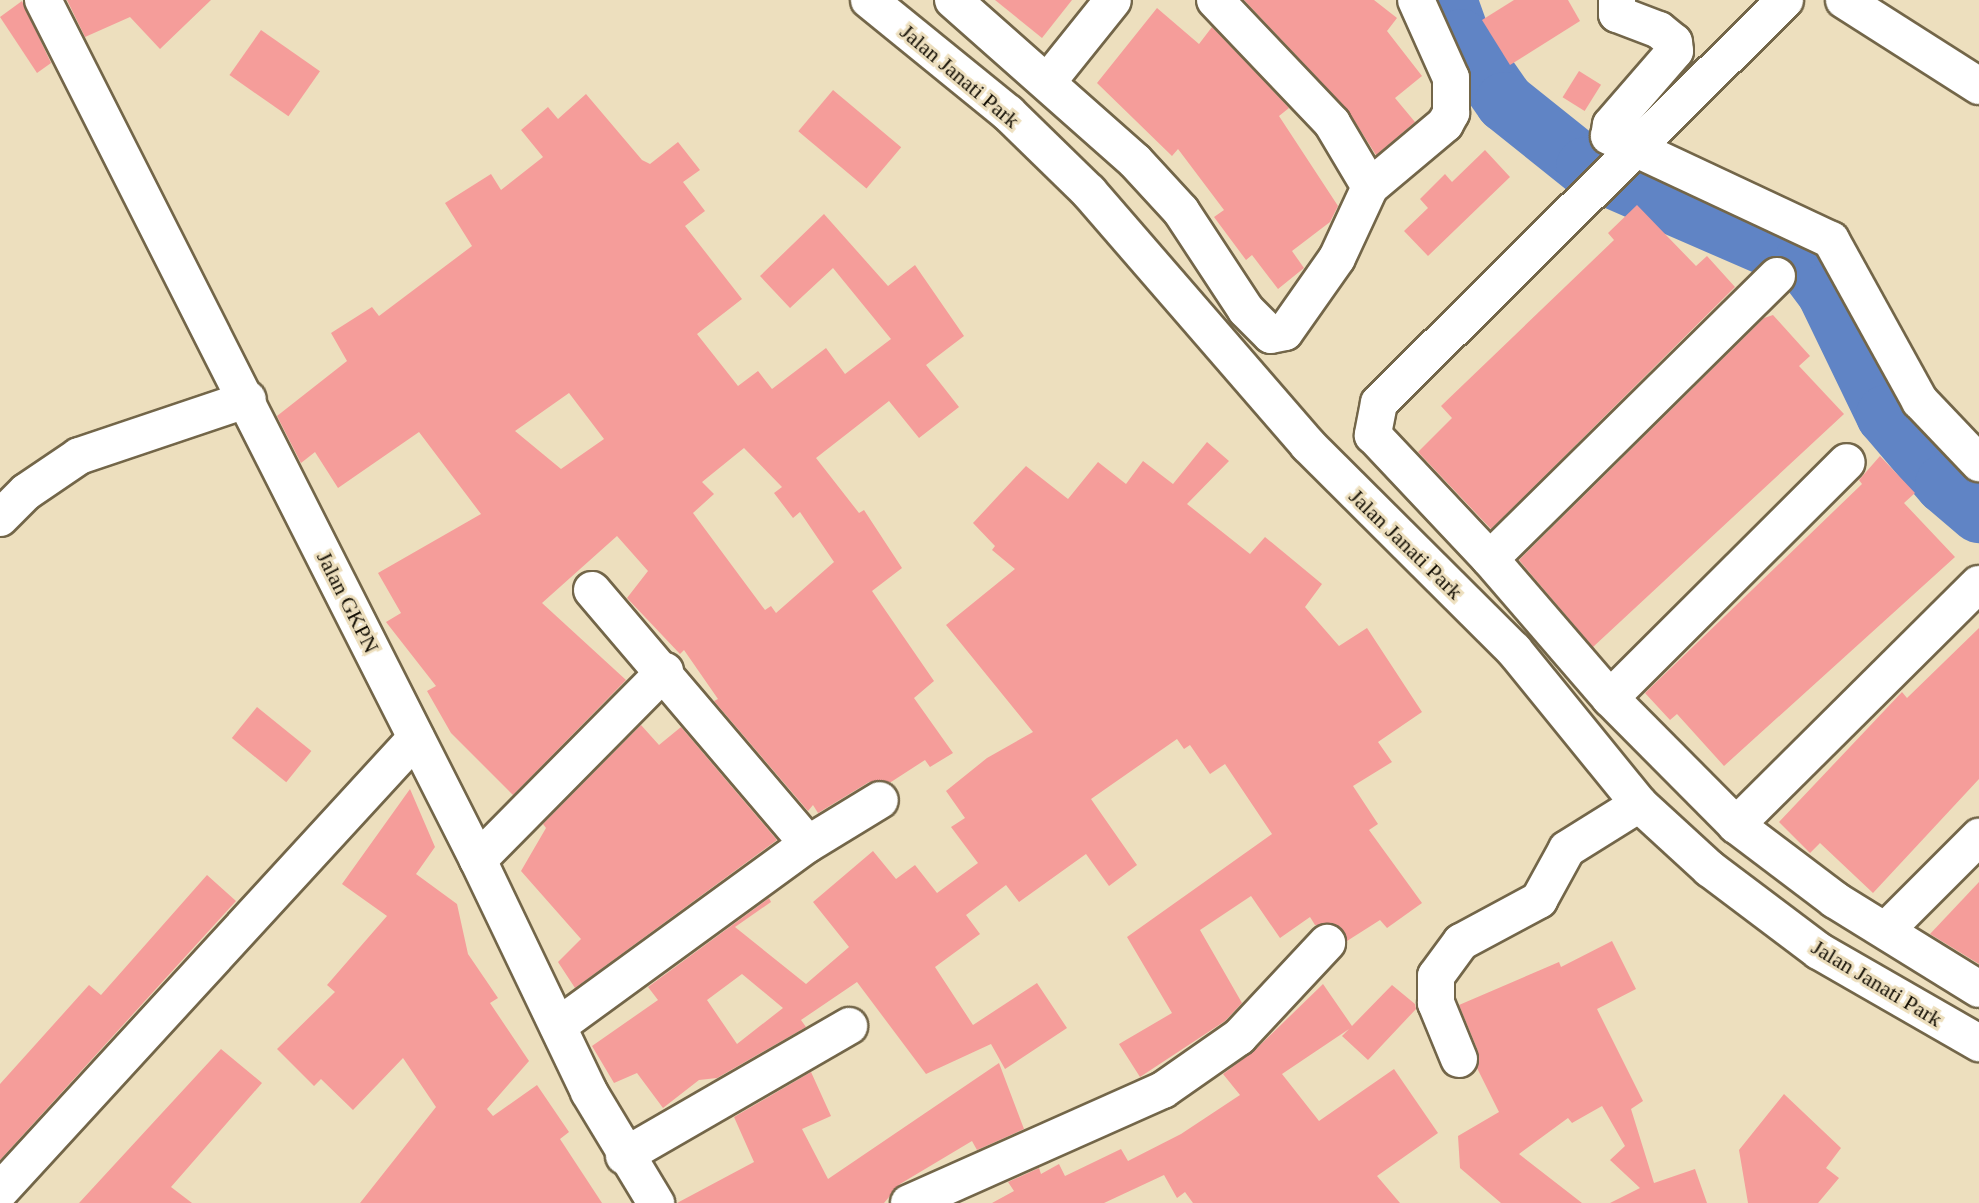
<!DOCTYPE html>
<html>
<head>
<meta charset="utf-8">
<style>
  body { margin:0 }
  #map { position:relative; width:1979px; height:1203px; overflow:hidden; background:#eddfbe; font-family:"Times New Roman",serif }
  div>[style] { position:absolute }
  [style*='--x'] { left:calc(var(--x)*1px); top:calc(var(--y)*1px); width:calc(var(--w)*1px); rotate:calc(var(--a)*1deg) }
  .river>* { height:60px; margin:-30px; padding:0 30px; transform-origin:30px; border-radius:30px; background:#6084c5 }
  .building>* { inset:0; background:#f59d9a; transform-origin:0 0 }
  .roads { filter:drop-shadow(2px 0 #736649) drop-shadow(-2px 0 #736649) drop-shadow(0 2px #736649) drop-shadow(0 -2px #736649) }
  .street>* { height:36px; margin:-18px; padding:0 18px; transform-origin:18px; border-radius:18px; background:#fff }
  span { translate:-50% -50%; white-space:nowrap; text-align:center; line-height:1.15; -webkit-text-stroke:6px #eddfbe; paint-order:stroke }
  .street-label { font-size:22px; color:#161106 }
</style>
</head>
<body>
<div id="map">
  <div class="river">
    <i style="--x:1447;--y:0;--w:41;--a:70.3"></i>
    <i style="--x:1461;--y:39;--w:77;--a:55.1"></i>
    <i style="--x:1505;--y:102;--w:104;--a:38.7"></i>
    <i style="--x:1586;--y:167;--w:238;--a:23.5"></i>
    <i style="--x:1804;--y:262;--w:39;--a:53"></i>
    <i style="--x:1827;--y:293;--w:136;--a:64.2"></i>
    <i style="--x:1886;--y:415;--w:91;--a:49.5"></i>
    <i style="--x:1945;--y:484;--w:45;--a:40.5"></i>
  </div>
  <div class="building">
    <i style="clip-path:polygon(67px 0,211px 0,160px 49px,130px 17px,85px 37px)"></i>
    <i style="clip-path:polygon(995px 0,1072px 0,1042px 38px)"></i>
    <i style="clip-path:polygon(1244px 0,1374px 0,1397px 18px,1387px 31px,1422px 76px,1395px 98px,1415px 122px,1376px 155px,1347px 109px)"></i>
    <i style="clip-path:polygon(1514px 0,1568px 0,1580px 21px,1510px 65px,1482px 20px)"></i>
    <i style="clip-path:polygon(22px 1px,51px 63px,37px 73px,0 17px)"></i>
    <i style="clip-path:polygon(1157px 8px,1199px 44px,1212px 27px,1289px 108px,1279px 116px,1338px 206px,1330px 222px,1292px 251px,1304px 268px,1278px 289px,1252px 255px,1246px 260px,1214px 217px,1224px 210px,1178px 149px,1172px 156px,1097px 83px)"></i>
    <i style="left:261px;top:30px;width:72px;height:55px;rotate:35deg"></i>
    <i style="left:1579px;top:71px;width:26px;height:31px;rotate:32deg"></i>
    <i style="left:833px;top:90px;width:89px;height:54px;rotate:40deg"></i>
    <i style="clip-path:polygon(evenodd,586px 94px,642px 160px,650px 164px,678px 142px,700px 170px,683px 182px,705px 211px,685px 226px,742px 299px,697px 334px,738px 386px,758px 371px,772px 389px,826px 348px,845px 374px,891px 339px,833px 268px,790px 308px,760px 276px,824px 214px,888px 286px,915px 265px,964px 336px,926px 365px,959px 407px,919px 438px,889px 401px,816px 458px,859px 513px,864px 510px,902px 568px,872px 591px,934px 681px,914px 698px,953px 753px,930px 767px,925px 760px,891px 782px,869px 782px,818px 813px,813px 805px,808px 811px,714px 701px,718px 699px,684px 650px,680px 654px,627px 598px,648px 571px,617px 536px,542px 603px,626px 680px,513px 795px,451px 733px,427px 691px,436px 686px,386px 622px,401px 613px,378px 573px,481px 514px,419px 432px,338px 488px,315px 452px,301px 463px,277px 416px,347px 361px,331px 333px,372px 307px,379px 316px,472px 246px,445px 203px,491px 174px,501px 190px,543px 157px,521px 130px,548px 107px,558px 119px,586px 94px,569px 393px,604px 439px,561px 469px,515px 431px,569px 393px,586px 94px,744px 448px,782px 487px,774px 493px,793px 518px,800px 512px,834px 562px,776px 613px,771px 606px,765px 610px,693px 513px,714px 494px,702px 482px,744px 448px)"></i>
    <i style="clip-path:polygon(1485px 150px,1510px 177px,1428px 256px,1404px 231px,1428px 208px,1420px 199px,1445px 174px,1452px 182px)"></i>
    <i style="clip-path:polygon(1637px 205px,1696px 266px,1707px 256px,1735px 287px,1491px 529px,1418px 452px,1452px 418px,1441px 406px,1614px 240px,1608px 233px)"></i>
    <i style="clip-path:polygon(1773px 315px,1810px 356px,1799px 366px,1844px 414px,1593px 647px,1519px 560px,1764px 318px)"></i>
    <i style="clip-path:polygon(evenodd,1207px 442px,1229px 461px,1187px 504px,1250px 554px,1265px 537px,1322px 584px,1305px 607px,1339px 646px,1367px 628px,1422px 712px,1378px 742px,1392px 762px,1353px 786px,1378px 824px,1369px 830px,1422px 903px,1387px 928px,1380px 920px,1347px 941px,1341px 927px,1315px 925px,1310px 917px,1280px 938px,1251px 896px,1200px 930px,1242px 1003px,1225px 1021px,1140px 1077px,1119px 1044px,1172px 1013px,1127px 937px,1272px 834px,1225px 764px,1210px 774px,1190px 745px,1184px 749px,1177px 739px,1091px 799px,1137px 865px,1109px 886px,1086px 854px,1019px 902px,1006px 885px,966px 915px,980px 934px,935px 967px,973px 1025px,1037px 983px,1067px 1028px,1005px 1069px,991px 1044px,926px 1074px,857px 982px,801px 1020px,806px 1027px,717px 1078px,699px 1080px,663px 1108px,637px 1073px,614px 1083px,592px 1046px,658px 1000px,648px 987px,769px 898px,771px 902px,735px 927px,806px 984px,849px 947px,813px 902px,873px 851px,896px 879px,915px 865px,937px 893px,978px 863px,951px 827px,965px 818px,946px 791px,987px 758px,1033px 732px,946px 625px,1015px 569px,992px 550px,995px 546px,973px 523px,1026px 466px,1068px 499px,1098px 462px,1126px 484px,1143px 461px,1173px 484px,1207px 442px,742px 974px,783px 1008px,737px 1044px,707px 1000px,742px 974px)"></i>
    <i style="clip-path:polygon(1880px 456px,1915px 493px,1904px 503px,1955px 557px,1724px 766px,1677px 714px,1670px 720px,1645px 693px,1862px 484px,1859px 480px)"></i>
    <i style="clip-path:polygon(1979px 628px,1979px 779px,1873px 893px,1820px 843px,1810px 853px,1779px 822px,1902px 692px,1907px 698px)"></i>
    <i style="left:257px;top:707px;width:70px;height:40px;rotate:39deg"></i>
    <i style="clip-path:polygon(641px 725px,659px 745px,681px 727px,777px 840px,575px 988px,558px 962px,581px 939px,521px 871px,546px 828px,543px 824px)"></i>
    <i style="clip-path:polygon(410px 789px,435px 847px,416px 874px,457px 904px,468px 954px,498px 998px,490px 1003px,529px 1061px,487px 1109px,493px 1116px,537px 1085px,569px 1132px,560px 1139px,602px 1203px,360px 1203px,436px 1107px,403px 1058px,353px 1110px,321px 1079px,314px 1086px,277px 1049px,335px 992px,327px 985px,387px 916px,342px 884px)"></i>
    <i style="clip-path:polygon(207px 875px,236px 901px,0 1160px,0 1084px,89px 985px,101px 995px)"></i>
    <i style="clip-path:polygon(1979px 882px,1979px 964px,1930px 934px)"></i>
    <i style="clip-path:polygon(1612px 941px,1636px 989px,1597px 1009px,1643px 1101px,1631px 1109px,1654px 1183px,1695px 1169px,1707px 1203px,1610px 1203px,1640px 1188px,1610px 1160px,1625px 1146px,1602px 1106px,1572px 1123px,1568px 1118px,1519px 1154px,1582px 1203px,1501px 1203px,1460px 1168px,1458px 1136px,1499px 1112px,1477px 1068px,1478px 1051px,1459px 1005px,1559px 962px,1561px 967px)"></i>
    <i style="clip-path:polygon(1323px 984px,1352px 1026px,1392px 985px,1415px 1004px,1416px 1009px,1368px 1060px,1342px 1036px,1349px 1029px,1282px 1074px,1319px 1121px,1394px 1069px,1438px 1133px,1377px 1176px,1400px 1203px,1193px 1203px,1185px 1192px,1177px 1198px,1164px 1175px,1104px 1203px,992px 1203px,1014px 1191px,1008px 1182px,1039px 1168px,1041px 1174px,1059px 1164px,1065px 1176px,1121px 1149px,1128px 1161px,1181px 1134px,1240px 1095px,1223px 1074px,1254px 1051px)"></i>
    <i style="clip-path:polygon(221px 1049px,262px 1083px,171px 1187px,192px 1203px,79px 1203px)"></i>
    <i style="clip-path:polygon(999px 1063px,1024px 1129px,977px 1150px,972px 1141px,900px 1184px,884px 1203px,677px 1203px,754px 1162px,734px 1117px,811px 1072px,831px 1116px,802px 1129px,828px 1179px)"></i>
    <i style="clip-path:polygon(1784px 1094px,1841px 1148px,1826px 1168px,1839px 1178px,1818px 1203px,1748px 1203px,1739px 1150px)"></i>
  </div>
  <div class="roads">
    <div class="street">
      <i style="--x:43;--y:0;--w:964;--a:63.17"></i>
      <i style="--x:478;--y:860;--w:257;--a:64.4"></i>
      <i style="--x:589;--y:1092;--w:130;--a:58.9"></i>
      <i style="--x:869;--y:0;--w:179;--a:39.1"></i>
      <i style="--x:1008;--y:113;--w:113;--a:44.3"></i>
      <i style="--x:1089;--y:192;--w:335;--a:49.1"></i>
      <i style="--x:1308;--y:445;--w:291;--a:44.9"></i>
      <i style="--x:1514;--y:650;--w:198;--a:50.9"></i>
      <i style="--x:1639;--y:804;--w:96;--a:42.5"></i>
      <i style="--x:1710;--y:869;--w:136;--a:37"></i>
      <i style="--x:1819;--y:951;--w:185;--a:29.9"></i>
      <i style="--x:953;--y:0;--w:243;--a:41.5"></i>
      <i style="--x:1135;--y:161;--w:68;--a:47.4"></i>
      <i style="--x:1181;--y:211;--w:118;--a:56.7"></i>
      <i style="--x:1246;--y:310;--w:35;--a:45"></i>
      <i style="--x:1271;--y:335;--w:14;--a:-12"></i>
      <i style="--x:1285;--y:332;--w:90;--a:-54.9"></i>
      <i style="--x:1337;--y:258;--w:78;--a:-65.1"></i>
      <i style="--x:1370;--y:187;--w:98;--a:-40"></i>
      <i style="--x:1445;--y:124;--w:13;--a:-61"></i>
      <i style="--x:1451;--y:113;--w:35;--a:-90"></i>
      <i style="--x:1451;--y:78;--w:85;--a:-114.2"></i>
      <i style="--x:1215;--y:0;--w:170;--a:46.4"></i>
      <i style="--x:1332;--y:123;--w:74;--a:59.3"></i>
      <i style="--x:1617;--y:0;--w:14;--a:90"></i>
      <i style="--x:1617;--y:14;--w:45;--a:20.9"></i>
      <i style="--x:1659;--y:30;--w:19;--a:39"></i>
      <i style="--x:1674;--y:42;--w:9;--a:84"></i>
      <i style="--x:1675;--y:51;--w:98;--a:130.9"></i>
      <i style="--x:1611;--y:125;--w:11;--a:100"></i>
      <i style="--x:1609;--y:136;--w:245;--a:25.1"></i>
      <i style="--x:1831;--y:240;--w:184;--a:61.1"></i>
      <i style="--x:1920;--y:401;--w:86;--a:46.4"></i>
      <i style="--x:1785;--y:0;--w:572;--a:135.21"></i>
      <i style="--x:1379;--y:403;--w:33;--a:101"></i>
      <i style="--x:1373;--y:435;--w:170;--a:46.7"></i>
      <i style="--x:1490;--y:559;--w:184;--a:49.2"></i>
      <i style="--x:1610;--y:698;--w:179;--a:45.2"></i>
      <i style="--x:1736;--y:825;--w:124;--a:37.1"></i>
      <i style="--x:1835;--y:900;--w:169;--a:31.7"></i>
      <i style="--x:1844;--y:0;--w:160;--a:32.5"></i>
      <i style="--x:1049;--y:80;--w:102;--a:-51.3"></i>
      <i style="--x:0;--y:518;--w:37;--a:-45"></i>
      <i style="--x:26;--y:492;--w:64;--a:-34.2"></i>
      <i style="--x:79;--y:456;--w:178;--a:-18.6"></i>
      <i style="--x:1490;--y:559;--w:403;--a:-44.6"></i>
      <i style="--x:592;--y:590;--w:333;--a:49.6"></i>
      <i style="--x:1610;--y:698;--w:334;--a:-44.9"></i>
      <i style="--x:1736;--y:825;--w:342;--a:-44.8"></i>
      <i style="--x:478;--y:860;--w:266;--a:-45.3"></i>
      <i style="--x:1886;--y:930;--w:132;--a:-45"></i>
      <i style="--x:558;--y:1026;--w:309;--a:-36.1"></i>
      <i style="--x:808;--y:844;--w:84;--a:-31.4"></i>
      <i style="--x:1459;--y:1059;--w:61;--a:-112.3"></i>
      <i style="--x:1436;--y:1003;--w:27;--a:-90"></i>
      <i style="--x:1436;--y:976;--w:42;--a:-53.7"></i>
      <i style="--x:1461;--y:942;--w:89;--a:-28.3"></i>
      <i style="--x:1539;--y:900;--w:58;--a:-61.2"></i>
      <i style="--x:1567;--y:849;--w:85;--a:-32"></i>
      <i style="--x:624;--y:1156;--w:260;--a:-30"></i>
      <i style="--x:0;--y:1191;--w:615;--a:-47.44"></i>
      <i style="--x:909;--y:1203;--w:278;--a:-24"></i>
      <i style="--x:1163;--y:1090;--w:93;--a:-34.9"></i>
      <i style="--x:1239;--y:1037;--w:129;--a:-46.9"></i>
    </div>
  </div>
  <div class="street-label">
    <span style="left:960px;top:76px;rotate:40deg">Jalan Janati Park</span>
    <span style="left:1406px;top:544px;rotate:44deg">Jalan Janati Park</span>
    <span style="left:348px;top:602px;rotate:63deg">Jalan GKPN</span>
    <span style="left:1877px;top:983px;rotate:31deg">Jalan Janati Park</span>
  </div>
</div>
</body>
</html>
